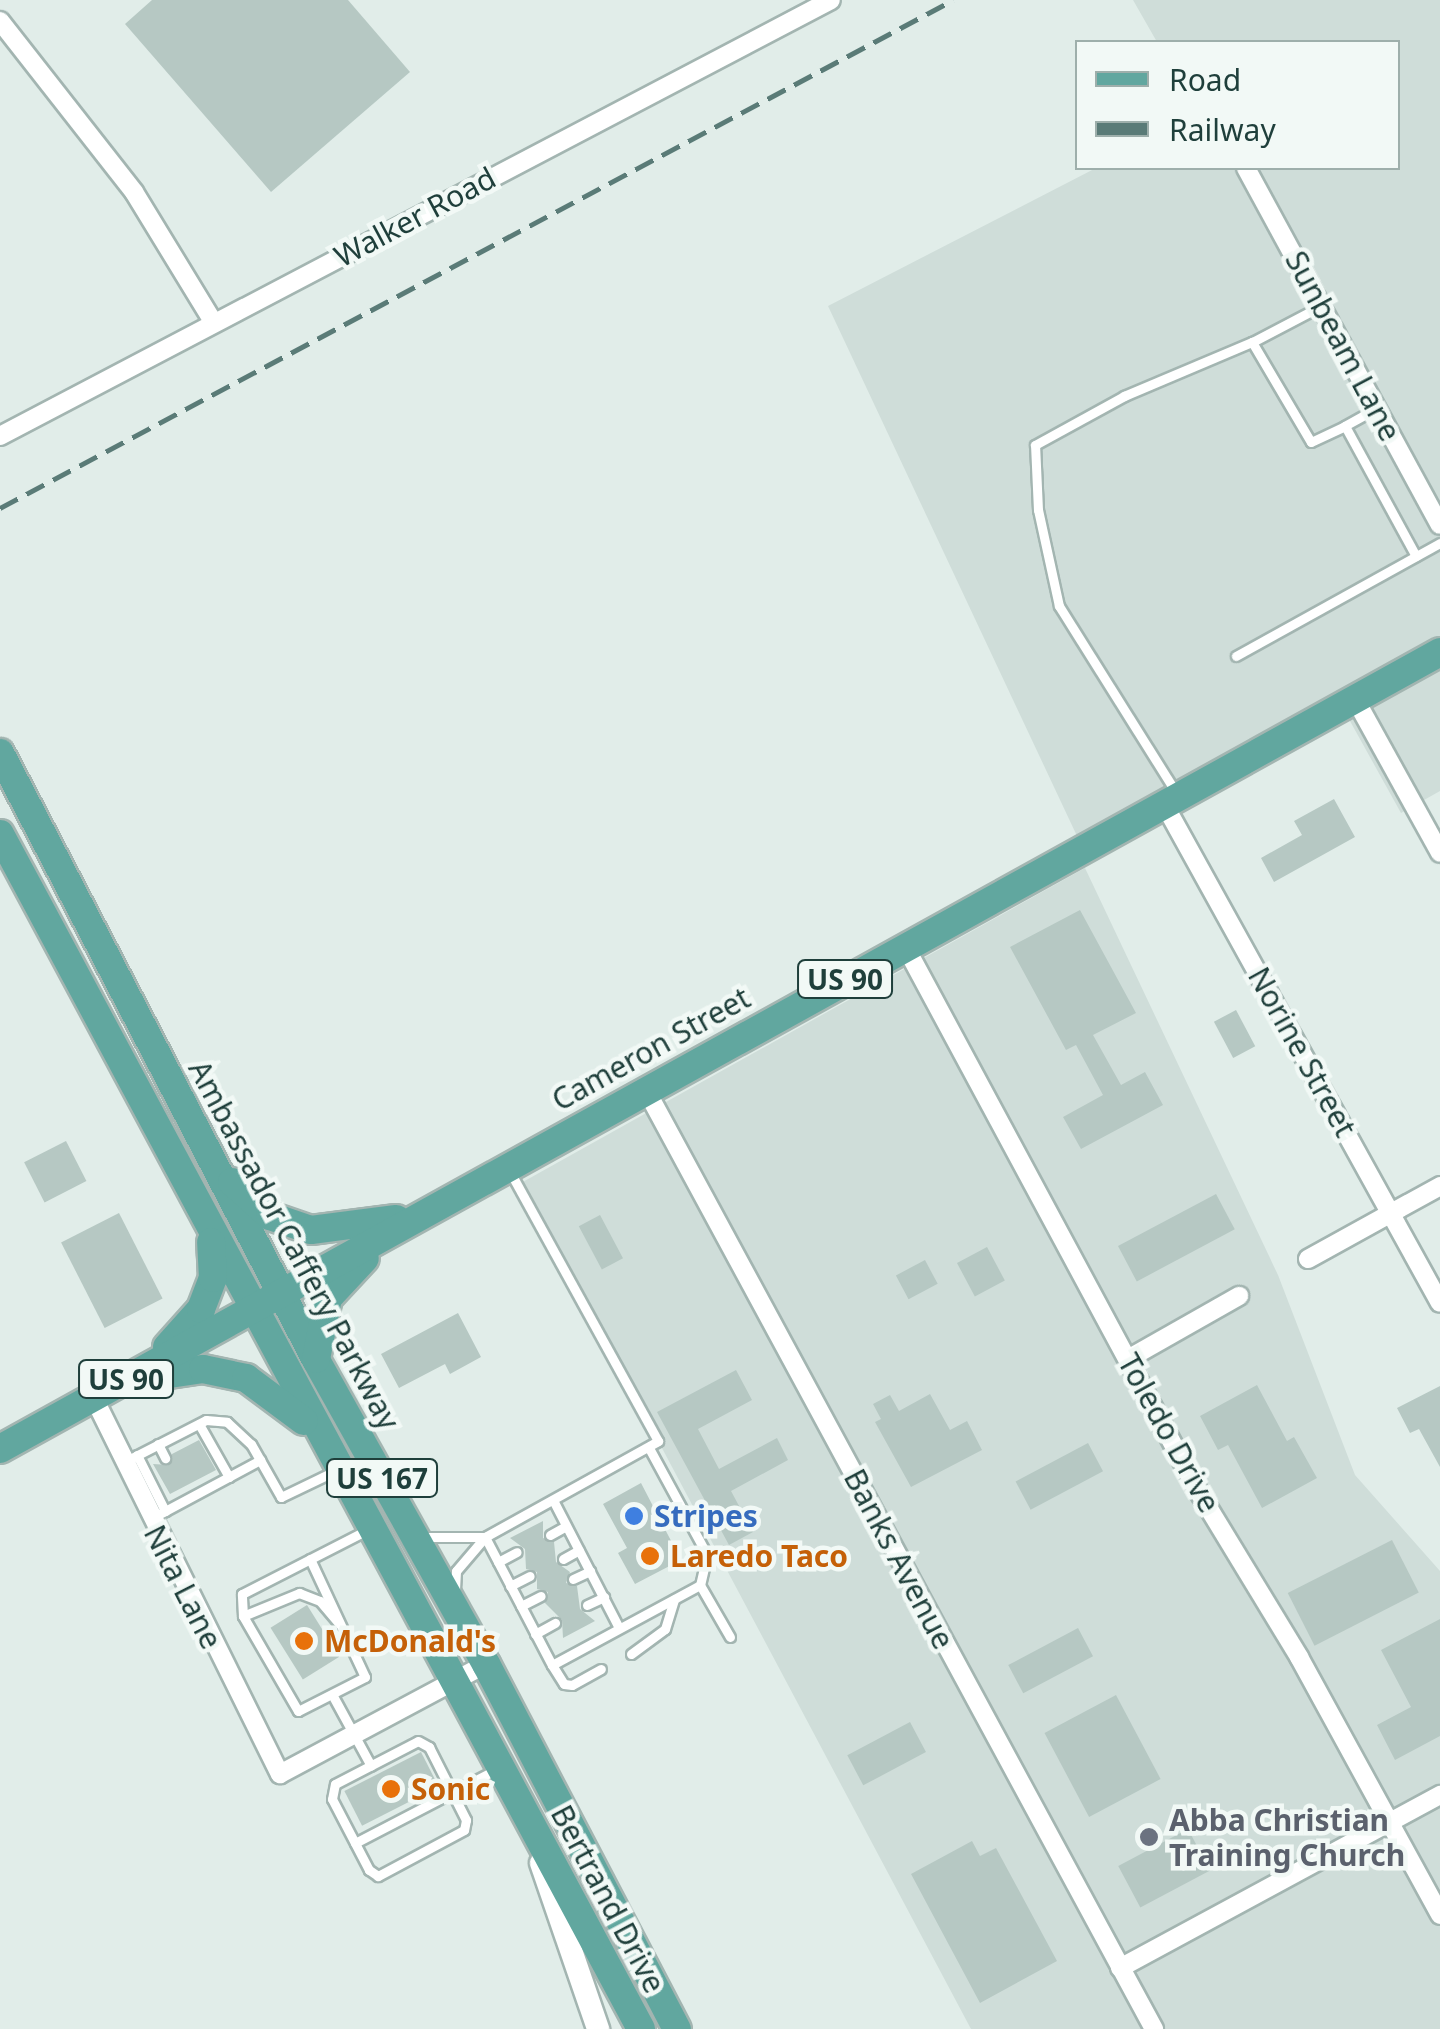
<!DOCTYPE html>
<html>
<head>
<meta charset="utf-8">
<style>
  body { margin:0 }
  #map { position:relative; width:1440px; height:2029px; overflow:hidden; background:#e1ede9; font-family:"Noto Sans",sans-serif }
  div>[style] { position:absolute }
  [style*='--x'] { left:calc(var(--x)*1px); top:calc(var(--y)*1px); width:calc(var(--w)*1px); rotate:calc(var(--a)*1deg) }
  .built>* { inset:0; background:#cfddd9 }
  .building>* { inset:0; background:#b6c8c3; transform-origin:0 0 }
  .roads { filter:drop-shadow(2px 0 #a3b5b1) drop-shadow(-2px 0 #a3b5b1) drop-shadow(0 2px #a3b5b1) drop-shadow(0 -2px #a3b5b1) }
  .service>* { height:9px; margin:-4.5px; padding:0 4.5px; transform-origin:4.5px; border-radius:4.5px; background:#fff }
  .minor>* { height:18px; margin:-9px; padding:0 9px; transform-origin:9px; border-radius:9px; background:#fff }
  .secondary>* { height:22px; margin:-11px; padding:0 11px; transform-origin:11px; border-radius:11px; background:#fff }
  .primary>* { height:28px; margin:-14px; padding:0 14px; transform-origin:14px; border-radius:14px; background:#61a79f }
  .rail>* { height:5px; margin-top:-2.5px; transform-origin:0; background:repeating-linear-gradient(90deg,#5a7b77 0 20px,transparent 0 30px) }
  .dots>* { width:28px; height:28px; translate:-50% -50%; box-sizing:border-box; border:5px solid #f2f9f6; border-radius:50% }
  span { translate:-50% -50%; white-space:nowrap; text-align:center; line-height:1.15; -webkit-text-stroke:9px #f2f9f6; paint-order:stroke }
  .shield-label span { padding:2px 8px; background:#f2f9f6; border:2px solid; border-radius:8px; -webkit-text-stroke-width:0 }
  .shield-label { font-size:28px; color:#1f3f3b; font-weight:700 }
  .street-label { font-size:30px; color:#1f3f3b }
  .shop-label { font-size:30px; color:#366cbe; font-weight:700 }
  .left { translate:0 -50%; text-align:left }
  .food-label { font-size:30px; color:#c56008; font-weight:700 }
  .worship-label { font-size:30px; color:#5b616d; font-weight:700 }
  .legend { position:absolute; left:1075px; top:40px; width:325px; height:130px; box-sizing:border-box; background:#f2f9f6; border:2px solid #9eafab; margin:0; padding:12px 18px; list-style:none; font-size:30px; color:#1f3f3b }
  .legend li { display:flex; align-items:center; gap:20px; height:50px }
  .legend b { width:50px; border:2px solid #9eafab }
</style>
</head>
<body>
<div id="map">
  <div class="built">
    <i style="clip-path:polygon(1133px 0,1440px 0,1440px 791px,1401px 813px,1335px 694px,1077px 836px,828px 306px,1096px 168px,1398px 168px,1398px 42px,1157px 42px)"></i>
    <i style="clip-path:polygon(1085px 868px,1278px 1275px,1355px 1475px,1440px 1571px,1440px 2029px,971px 2029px,521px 1183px)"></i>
  </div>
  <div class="building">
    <i style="clip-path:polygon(152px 0,348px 0,410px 72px,271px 192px,125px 24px)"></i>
    <i style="clip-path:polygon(1334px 799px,1355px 837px,1274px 882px,1261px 858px,1302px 835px,1294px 821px)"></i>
    <i style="clip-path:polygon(1080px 910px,1136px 1013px,1093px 1035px,1121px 1085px,1145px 1072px,1163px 1105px,1081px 1149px,1063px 1117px,1103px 1095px,1076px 1045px,1066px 1050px,1010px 947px)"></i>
    <i style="left:1236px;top:1010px;width:41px;height:25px;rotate:62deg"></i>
    <i style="left:66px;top:1141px;width:45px;height:47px;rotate:63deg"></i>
    <i style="left:1216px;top:1194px;width:40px;height:111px;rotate:62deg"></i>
    <i style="left:119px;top:1213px;width:96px;height:65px;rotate:63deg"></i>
    <i style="left:600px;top:1215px;width:49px;height:24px;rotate:62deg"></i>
    <i style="left:987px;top:1247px;width:38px;height:34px;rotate:62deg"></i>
    <i style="left:925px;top:1260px;width:27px;height:33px;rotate:62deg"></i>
    <i style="clip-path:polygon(458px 1313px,481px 1357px,450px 1374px,445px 1364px,399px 1388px,381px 1354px)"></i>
    <i style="clip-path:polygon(736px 1370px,752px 1400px,698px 1429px,719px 1469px,777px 1438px,788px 1460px,731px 1491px,753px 1532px,729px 1545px,657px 1412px)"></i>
    <i style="clip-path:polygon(1257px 1385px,1287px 1441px,1294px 1437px,1317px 1478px,1262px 1508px,1228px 1445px,1218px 1450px,1200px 1416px)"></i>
    <i style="clip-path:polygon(1440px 1386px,1440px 1467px,1419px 1429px,1410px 1433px,1397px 1408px)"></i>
    <i style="clip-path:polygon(930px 1394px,950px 1430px,967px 1421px,982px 1450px,911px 1487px,875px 1422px,881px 1419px,873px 1404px,890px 1395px,899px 1411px)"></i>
    <i style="clip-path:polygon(199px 1440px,216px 1470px,170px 1494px,153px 1464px,169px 1465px,172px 1454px)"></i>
    <i style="left:1088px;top:1443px;width:32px;height:82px;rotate:62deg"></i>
    <i style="clip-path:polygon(641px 1483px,681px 1560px,635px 1584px,618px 1553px,627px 1548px,603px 1504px)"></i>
    <i style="clip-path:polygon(543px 1521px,543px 1538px,554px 1542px,556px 1562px,570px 1572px,566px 1583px,577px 1586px,580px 1609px,595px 1621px,563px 1638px,562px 1620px,545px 1603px,548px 1592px,537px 1589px,537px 1572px,526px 1569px,525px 1549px,510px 1538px)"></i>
    <i style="left:1392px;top:1540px;width:59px;height:117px;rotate:63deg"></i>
    <i style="left:307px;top:1605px;width:61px;height:43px;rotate:58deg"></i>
    <i style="clip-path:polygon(1440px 1619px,1440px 1736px,1395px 1760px,1377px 1725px,1411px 1707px,1381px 1650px)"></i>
    <i style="left:1078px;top:1628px;width:32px;height:79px;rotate:62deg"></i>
    <i style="left:1116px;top:1695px;width:95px;height:81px;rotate:62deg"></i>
    <i style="left:910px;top:1722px;width:34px;height:71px;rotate:62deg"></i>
    <i style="left:421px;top:1752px;width:39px;height:86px;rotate:63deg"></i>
    <i style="left:1188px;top:1829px;width:47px;height:79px;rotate:62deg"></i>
    <i style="clip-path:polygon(972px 1841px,980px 1856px,996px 1848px,1057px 1961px,980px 2003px,911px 1874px)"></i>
  </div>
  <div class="roads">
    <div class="service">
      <i style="--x:1321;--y:306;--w:78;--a:152.4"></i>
      <i style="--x:1252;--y:342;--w:116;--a:59.5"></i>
      <i style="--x:1311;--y:442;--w:38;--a:-25"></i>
      <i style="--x:1377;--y:408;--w:37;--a:151"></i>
      <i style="--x:1345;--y:426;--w:148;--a:61.4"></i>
      <i style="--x:1236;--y:656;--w:233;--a:-29"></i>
      <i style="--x:1177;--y:794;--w:222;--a:-122.1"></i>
      <i style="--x:1059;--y:606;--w:98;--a:-102.3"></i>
      <i style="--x:1038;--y:510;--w:65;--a:-92.6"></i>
      <i style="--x:1035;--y:445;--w:102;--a:-28.8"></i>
      <i style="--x:1124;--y:396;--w:139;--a:-22.9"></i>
      <i style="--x:199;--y:1424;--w:61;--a:60.5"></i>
      <i style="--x:158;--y:1444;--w:16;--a:63"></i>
      <i style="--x:649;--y:1448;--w:122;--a:61.5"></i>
      <i style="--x:707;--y:1555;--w:31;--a:103"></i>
      <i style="--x:700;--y:1585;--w:60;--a:60"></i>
      <i style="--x:137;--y:1455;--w:63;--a:63.4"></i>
      <i style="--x:124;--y:1462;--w:92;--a:-27.1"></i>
      <i style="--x:206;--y:1420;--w:21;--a:5"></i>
      <i style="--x:227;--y:1422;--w:33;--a:43"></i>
      <i style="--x:251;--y:1444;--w:61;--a:60.5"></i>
      <i style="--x:281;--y:1497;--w:62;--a:-25.7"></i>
      <i style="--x:553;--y:1500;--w:144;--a:62.7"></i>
      <i style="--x:152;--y:1518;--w:123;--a:-28.2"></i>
      <i style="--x:550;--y:1535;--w:18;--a:-29"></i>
      <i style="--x:424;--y:1537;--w:58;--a:0"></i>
      <i style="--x:485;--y:1537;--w:144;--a:62.4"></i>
      <i style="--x:552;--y:1665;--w:168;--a:-28.4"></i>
      <i style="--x:310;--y:1559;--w:130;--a:65"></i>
      <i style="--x:365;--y:1677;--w:75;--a:153.1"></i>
      <i style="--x:298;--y:1711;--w:110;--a:-120.1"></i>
      <i style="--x:243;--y:1616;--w:22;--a:-93"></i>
      <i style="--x:242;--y:1594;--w:140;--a:-27.1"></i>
      <i style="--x:563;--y:1559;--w:18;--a:-29"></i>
      <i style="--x:498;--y:1562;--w:21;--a:-28"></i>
      <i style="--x:573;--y:1579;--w:19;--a:-25"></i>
      <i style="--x:510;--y:1586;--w:22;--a:-27"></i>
      <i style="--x:455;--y:1590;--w:19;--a:-87"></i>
      <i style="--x:456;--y:1571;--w:45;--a:-49.5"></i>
      <i style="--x:485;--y:1537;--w:198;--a:-29"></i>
      <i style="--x:658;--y:1441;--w:307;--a:-118.8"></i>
      <i style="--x:587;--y:1605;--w:19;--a:-25"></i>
      <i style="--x:521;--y:1606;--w:22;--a:-27"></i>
      <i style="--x:243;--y:1616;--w:61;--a:-22.3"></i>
      <i style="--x:299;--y:1593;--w:22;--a:21"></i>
      <i style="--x:320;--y:1601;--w:30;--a:50"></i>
      <i style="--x:535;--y:1634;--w:23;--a:-29"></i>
      <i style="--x:631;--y:1654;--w:42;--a:-36.3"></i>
      <i style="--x:665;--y:1629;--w:31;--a:-73"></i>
      <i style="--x:552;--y:1665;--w:22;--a:58"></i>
      <i style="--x:564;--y:1684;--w:8;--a:7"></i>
      <i style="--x:572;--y:1685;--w:33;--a:-29"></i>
      <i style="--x:334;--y:1698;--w:77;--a:61.4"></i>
      <i style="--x:418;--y:1741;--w:13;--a:29"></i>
      <i style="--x:429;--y:1747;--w:82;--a:63.1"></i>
      <i style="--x:466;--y:1820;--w:10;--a:101"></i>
      <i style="--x:464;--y:1830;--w:98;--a:151.9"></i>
      <i style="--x:378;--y:1876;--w:11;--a:-146"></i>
      <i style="--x:369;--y:1870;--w:80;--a:-117.5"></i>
      <i style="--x:332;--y:1799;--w:15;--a:-79"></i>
      <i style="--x:335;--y:1784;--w:93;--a:-27.4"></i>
      <i style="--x:355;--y:1843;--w:162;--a:-27.5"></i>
    </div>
    <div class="minor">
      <i style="--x:0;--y:21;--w:217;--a:51.9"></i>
      <i style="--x:134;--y:192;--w:153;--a:58.6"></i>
      <i style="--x:1246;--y:168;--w:406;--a:61.5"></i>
      <i style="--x:0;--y:436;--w:938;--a:-27.68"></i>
      <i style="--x:1354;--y:697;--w:178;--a:61.1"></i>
      <i style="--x:1163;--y:802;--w:572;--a:61.06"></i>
      <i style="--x:905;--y:946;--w:617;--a:61.73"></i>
      <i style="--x:1197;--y:1489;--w:197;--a:58.7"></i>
      <i style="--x:1299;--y:1657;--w:294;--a:61.3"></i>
      <i style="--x:645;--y:1088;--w:1070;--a:61.59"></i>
      <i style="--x:1308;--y:1259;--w:151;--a:-28.9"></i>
      <i style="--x:1128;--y:1359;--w:128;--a:-29.6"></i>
      <i style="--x:93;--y:1396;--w:422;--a:63.7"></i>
      <i style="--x:280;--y:1774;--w:234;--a:-28.1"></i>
      <i style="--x:1120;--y:1968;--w:364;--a:-28.4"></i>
    </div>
    <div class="secondary">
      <i style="--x:541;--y:1863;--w:176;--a:71"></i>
    </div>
    <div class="primary">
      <i style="--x:0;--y:753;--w:684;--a:62.5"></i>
      <i style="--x:316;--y:1360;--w:348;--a:60.8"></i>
      <i style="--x:486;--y:1664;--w:412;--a:62.4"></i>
      <i style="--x:0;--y:834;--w:1356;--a:61.79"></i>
      <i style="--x:232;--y:1182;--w:51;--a:41.8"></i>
      <i style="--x:270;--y:1216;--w:43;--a:18.9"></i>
      <i style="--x:311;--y:1230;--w:86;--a:-7.4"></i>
      <i style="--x:167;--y:1347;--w:51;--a:-48.2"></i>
      <i style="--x:201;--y:1309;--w:33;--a:-69"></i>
      <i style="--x:213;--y:1278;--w:36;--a:-93"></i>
      <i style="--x:316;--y:1359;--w:62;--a:-78.9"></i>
      <i style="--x:328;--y:1298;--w:54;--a:-47.2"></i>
      <i style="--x:143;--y:1378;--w:61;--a:-8.5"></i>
      <i style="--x:203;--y:1369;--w:44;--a:11.8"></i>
      <i style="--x:246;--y:1378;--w:72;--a:36.6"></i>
      <i style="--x:0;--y:1449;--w:1646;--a:-28.96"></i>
    </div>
  </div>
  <div class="rail">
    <i style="--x:0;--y:508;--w:1080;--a:-28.06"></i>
  </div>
  <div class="dots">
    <i style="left:634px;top:1516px;background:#3f7fe0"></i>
    <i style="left:650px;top:1556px;background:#e8710a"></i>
    <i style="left:304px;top:1641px;background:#e8710a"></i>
    <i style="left:391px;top:1789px;background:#e8710a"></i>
    <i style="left:1149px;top:1837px;background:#6b7280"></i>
  </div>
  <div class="shield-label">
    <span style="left:845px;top:979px">US 90</span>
    <span style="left:126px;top:1379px">US 90</span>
    <span style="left:382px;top:1478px">US 167</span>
  </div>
  <div class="street-label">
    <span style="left:415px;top:217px;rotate:-28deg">Walker Road</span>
    <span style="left:1343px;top:346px;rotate:62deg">Sunbeam Lane</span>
    <span style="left:651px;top:1049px;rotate:-29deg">Cameron Street</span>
    <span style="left:1302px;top:1052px;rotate:61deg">Norine Street</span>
    <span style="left:294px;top:1245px;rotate:62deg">Ambassador Caffery Parkway</span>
    <span style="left:1169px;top:1433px;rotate:61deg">Toledo Drive</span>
    <span style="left:899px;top:1559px;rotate:62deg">Banks Avenue</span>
    <span style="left:183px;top:1587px;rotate:63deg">Nita Lane</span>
    <span style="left:608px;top:1899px;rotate:62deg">Bertrand Drive</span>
  </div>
  <div class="shop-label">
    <span class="left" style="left:654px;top:1516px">Stripes</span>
  </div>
  <div class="food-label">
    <span class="left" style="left:670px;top:1556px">Laredo Taco</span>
    <span class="left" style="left:324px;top:1641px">McDonald's</span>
    <span class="left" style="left:411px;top:1789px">Sonic</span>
  </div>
  <div class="worship-label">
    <span class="left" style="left:1169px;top:1837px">Abba Christian<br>Training Church</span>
  </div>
  <ul class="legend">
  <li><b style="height:12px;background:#61a79f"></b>Road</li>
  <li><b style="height:12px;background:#5a7b77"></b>Railway</li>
  </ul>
</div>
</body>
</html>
